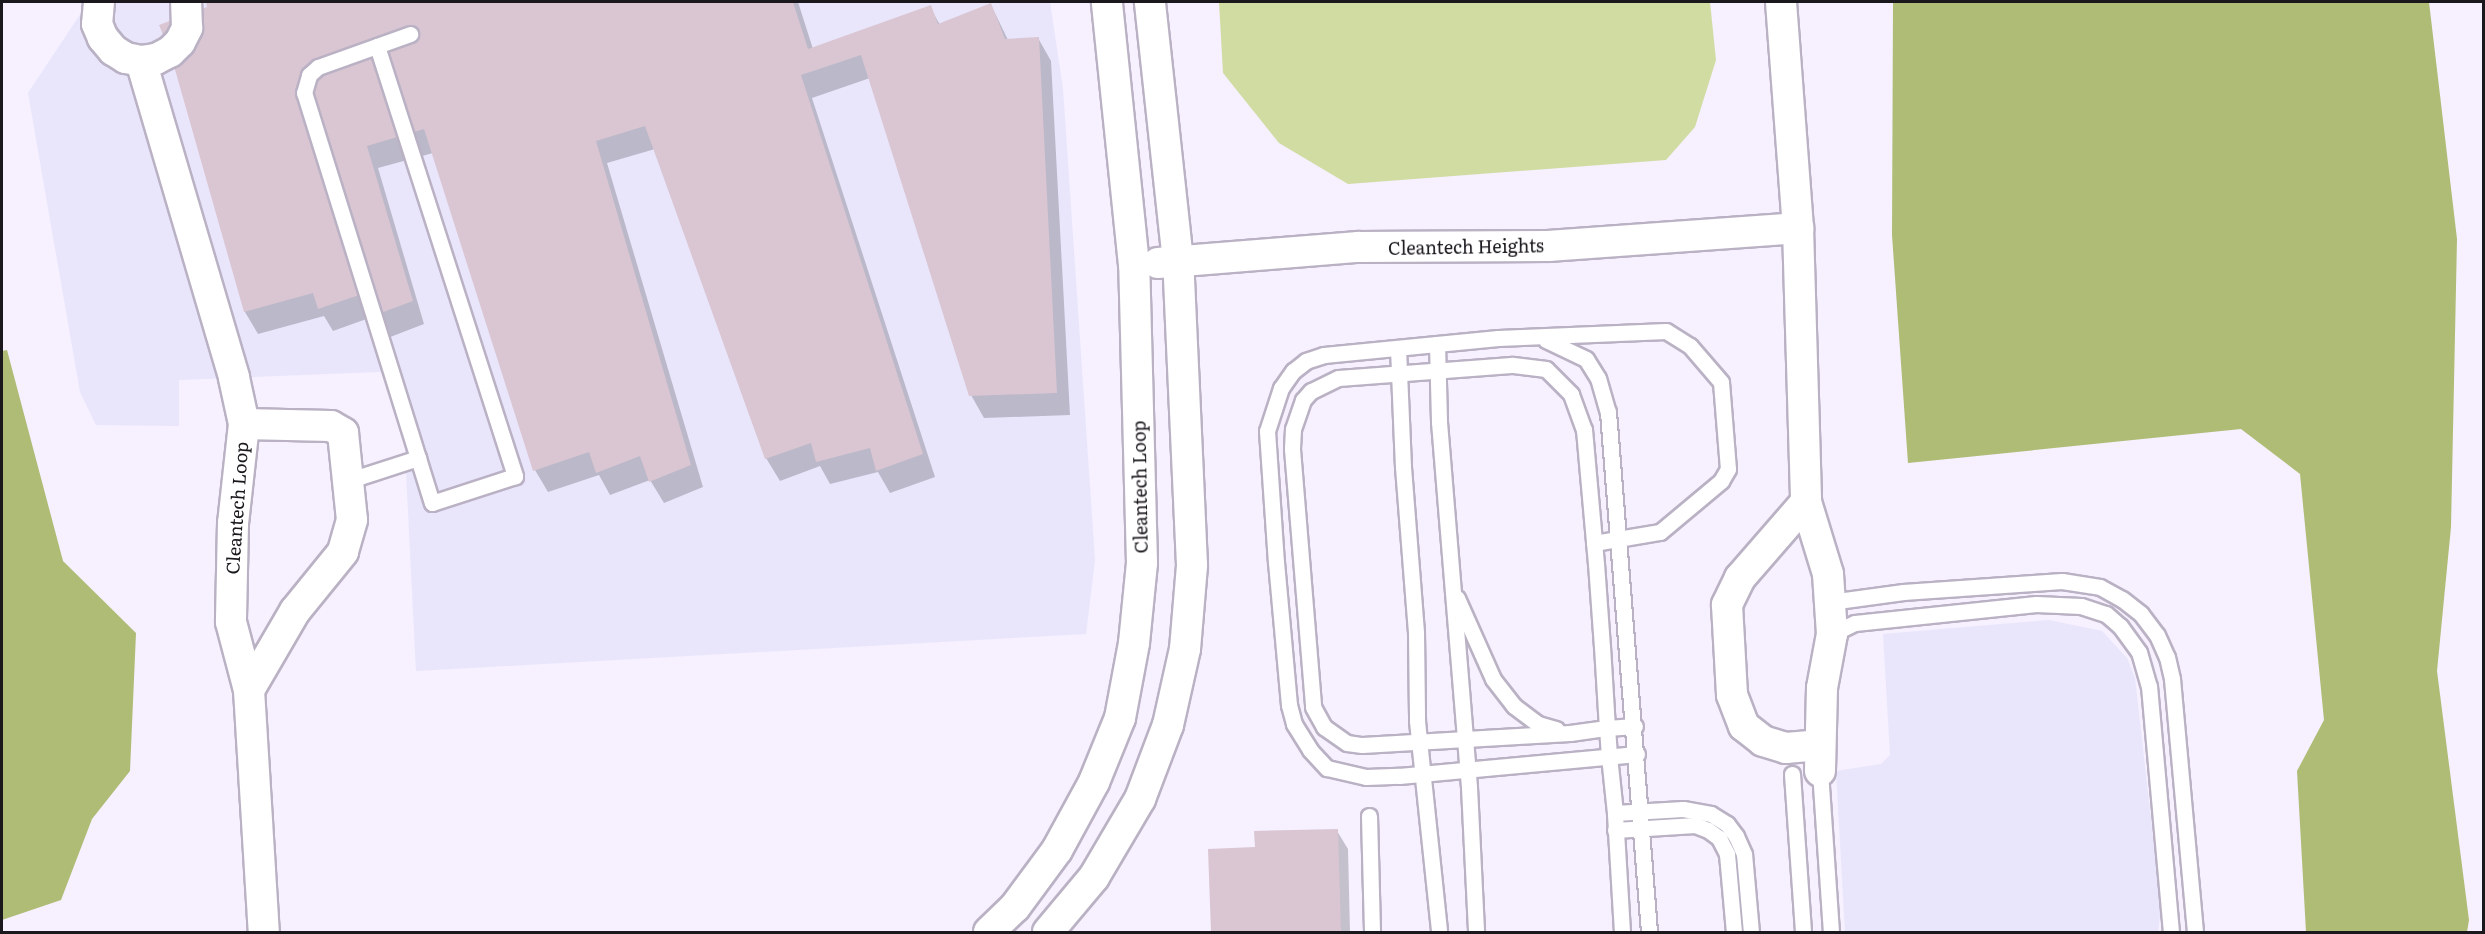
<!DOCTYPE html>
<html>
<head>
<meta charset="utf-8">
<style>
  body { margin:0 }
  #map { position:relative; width:2485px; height:934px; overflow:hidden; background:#f6f0ff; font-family:Literata,serif }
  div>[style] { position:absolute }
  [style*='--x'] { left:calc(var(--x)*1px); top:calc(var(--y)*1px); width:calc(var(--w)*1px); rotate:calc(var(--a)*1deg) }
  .industrial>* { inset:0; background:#e9e6fc }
  .green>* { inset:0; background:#d1dca3 }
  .forest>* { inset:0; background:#afbc75 }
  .shadow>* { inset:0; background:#0003 }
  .building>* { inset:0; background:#dac6d2 }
  .roads { filter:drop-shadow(2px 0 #bab2c4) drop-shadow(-2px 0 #bab2c4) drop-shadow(0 2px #bab2c4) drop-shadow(0 -2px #bab2c4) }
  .lane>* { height:15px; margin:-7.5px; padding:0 7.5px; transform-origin:7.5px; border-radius:7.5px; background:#fff }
  .street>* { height:30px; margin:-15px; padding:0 15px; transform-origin:15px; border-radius:15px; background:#fff }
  span { translate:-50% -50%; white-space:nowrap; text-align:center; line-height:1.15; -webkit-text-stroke:4.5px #fff; paint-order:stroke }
  .street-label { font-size:18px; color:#1a171d }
  .frame { position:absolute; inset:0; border:3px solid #1a171d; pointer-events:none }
</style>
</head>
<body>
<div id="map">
  <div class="industrial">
    <i style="clip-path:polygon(86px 2px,1050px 2px,1063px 89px,1095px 560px,1086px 634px,416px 671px,401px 371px,179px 380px,179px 426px,96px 425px,80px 392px,28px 93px,87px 4px)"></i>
    <i style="clip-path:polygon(2049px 620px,2102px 631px,2127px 658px,2135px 678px,2161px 907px,2158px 932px,1845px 932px,1836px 771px,1881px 764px,1890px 755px,1883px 634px)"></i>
  </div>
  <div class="green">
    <i style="clip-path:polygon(1219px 2px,1710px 2px,1716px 60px,1695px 127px,1666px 160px,1348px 184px,1279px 143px,1223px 73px)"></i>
  </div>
  <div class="forest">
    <i style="clip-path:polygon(1893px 2px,2429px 2px,2457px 239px,2451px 527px,2437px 671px,2469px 920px,2467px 932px,2306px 932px,2297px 771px,2324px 720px,2300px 474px,2241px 429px,1908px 463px,1892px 235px)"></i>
    <i style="clip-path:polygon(7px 350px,63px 561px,136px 633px,130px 771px,92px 819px,61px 900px,2px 920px,2px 351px)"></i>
  </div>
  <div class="shadow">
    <i style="clip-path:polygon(208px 2px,798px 2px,813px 49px,930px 7px,940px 25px,991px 5px,1008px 40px,1038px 38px,1051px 61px,1070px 415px,984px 418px,971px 395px,870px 78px,812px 98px,935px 477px,890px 493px,878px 472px,830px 484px,820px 466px,780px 481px,766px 458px,655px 149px,607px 163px,703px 487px,664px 503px,650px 480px,610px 495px,599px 475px,548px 492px,535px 470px,433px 153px,378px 168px,424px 324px,385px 339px,372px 317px,333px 331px,324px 316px,258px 334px,245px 312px,171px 52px,209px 8px)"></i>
    <i style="clip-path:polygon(1337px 831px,1348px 849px,1350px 932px,1212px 932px,1210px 850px,1256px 849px)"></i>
  </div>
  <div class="building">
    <i style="clip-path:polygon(206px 2px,793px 2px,808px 49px,931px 5px,938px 24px,991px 3px,1005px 39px,1039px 37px,1057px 393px,969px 396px,861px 55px,801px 75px,923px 454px,876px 471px,870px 448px,816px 462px,811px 443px,765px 459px,645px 126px,596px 141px,691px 465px,649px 482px,640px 456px,596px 473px,589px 452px,533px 471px,424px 129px,367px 146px,413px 301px,370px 317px,362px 294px,318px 309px,313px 293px,244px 312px,170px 52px,159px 25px,207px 7px)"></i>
    <i style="clip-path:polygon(1338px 829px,1341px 932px,1211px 932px,1208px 849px,1255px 847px,1254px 831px)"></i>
  </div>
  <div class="roads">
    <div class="lane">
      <i style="--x:377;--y:46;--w:452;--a:72.2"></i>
      <i style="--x:515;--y:476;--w:87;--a:162"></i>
      <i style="--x:432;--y:503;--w:430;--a:-107.3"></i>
      <i style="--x:304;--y:93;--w:19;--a:-74"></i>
      <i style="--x:309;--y:75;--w:12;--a:-42"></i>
      <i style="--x:318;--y:67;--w:98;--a:-19.7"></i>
      <i style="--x:1546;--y:340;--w:44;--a:25.4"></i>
      <i style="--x:1586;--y:359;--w:22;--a:58"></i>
      <i style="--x:1598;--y:378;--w:35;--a:74"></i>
      <i style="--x:1608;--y:412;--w:522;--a:85.49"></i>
      <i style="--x:1437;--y:344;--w:78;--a:88.5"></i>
      <i style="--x:1439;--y:422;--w:366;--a:85.3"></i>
      <i style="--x:1469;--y:787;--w:145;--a:87.2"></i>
      <i style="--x:1398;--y:348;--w:119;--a:87.6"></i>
      <i style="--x:1403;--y:467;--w:167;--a:85.5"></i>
      <i style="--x:1416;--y:633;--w:88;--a:89.3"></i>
      <i style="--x:1417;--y:721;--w:212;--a:84"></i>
      <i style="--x:347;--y:481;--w:75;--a:-17.9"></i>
      <i style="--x:1594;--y:543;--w:67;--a:-9.5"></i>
      <i style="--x:1660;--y:532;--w:80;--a:-39.9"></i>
      <i style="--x:1721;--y:481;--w:14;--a:-60"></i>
      <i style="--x:1728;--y:469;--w:87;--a:-94.6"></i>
      <i style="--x:1721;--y:382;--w:48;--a:-130.7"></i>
      <i style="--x:1690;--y:346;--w:28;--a:-148"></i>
      <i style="--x:1666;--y:331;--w:168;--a:177.6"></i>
      <i style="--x:1498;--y:338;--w:175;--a:174.4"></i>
      <i style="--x:1324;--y:355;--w:19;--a:162"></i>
      <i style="--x:1306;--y:361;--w:16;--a:142"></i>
      <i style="--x:1293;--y:371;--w:21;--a:125"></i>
      <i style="--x:1281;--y:388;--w:45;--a:108"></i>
      <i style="--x:1267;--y:431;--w:131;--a:86.1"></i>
      <i style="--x:1276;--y:562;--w:144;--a:84.8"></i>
      <i style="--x:1289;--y:705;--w:20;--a:75"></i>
      <i style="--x:1294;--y:724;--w:31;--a:58"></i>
      <i style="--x:1310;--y:750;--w:25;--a:47"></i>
      <i style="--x:1327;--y:768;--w:40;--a:13"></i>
      <i style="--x:1366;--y:777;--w:33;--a:-2"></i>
      <i style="--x:1399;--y:776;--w:239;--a:-5.3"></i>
      <i style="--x:1457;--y:598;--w:89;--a:66"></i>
      <i style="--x:1493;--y:679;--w:34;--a:52"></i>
      <i style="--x:1514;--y:706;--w:30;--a:37"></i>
      <i style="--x:1538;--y:724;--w:19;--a:16"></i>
      <i style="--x:1830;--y:602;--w:74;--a:-7.8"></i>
      <i style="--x:1903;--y:592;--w:159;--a:-4"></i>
      <i style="--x:2062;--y:581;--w:38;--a:9"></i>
      <i style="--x:2100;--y:587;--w:25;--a:29"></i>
      <i style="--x:2122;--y:599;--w:24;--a:38"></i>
      <i style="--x:2141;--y:614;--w:26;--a:53"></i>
      <i style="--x:2157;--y:635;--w:24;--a:66"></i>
      <i style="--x:2167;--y:657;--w:23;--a:77"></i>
      <i style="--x:2172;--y:679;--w:254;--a:84.8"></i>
      <i style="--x:1832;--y:634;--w:25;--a:-26"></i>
      <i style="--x:1855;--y:623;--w:182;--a:-6"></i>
      <i style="--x:2036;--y:604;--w:45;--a:2.5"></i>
      <i style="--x:2081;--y:606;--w:26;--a:18"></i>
      <i style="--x:2106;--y:614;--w:18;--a:41"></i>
      <i style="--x:2120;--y:626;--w:32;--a:54"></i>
      <i style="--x:2139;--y:652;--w:35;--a:74"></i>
      <i style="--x:2149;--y:686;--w:247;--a:84.9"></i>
      <i style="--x:1820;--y:771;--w:161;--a:86.1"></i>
      <i style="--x:1792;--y:774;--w:158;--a:86"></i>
      <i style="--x:1615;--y:813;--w:68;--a:-3.4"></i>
      <i style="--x:1683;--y:809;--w:28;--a:10"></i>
      <i style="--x:1711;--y:814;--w:19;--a:32"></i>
      <i style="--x:1727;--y:824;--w:15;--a:53"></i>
      <i style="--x:1736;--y:836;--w:20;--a:66"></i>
      <i style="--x:1744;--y:854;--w:78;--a:84.9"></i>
      <i style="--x:1369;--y:816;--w:116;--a:88.5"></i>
      <i style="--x:1615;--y:830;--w:80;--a:-3.6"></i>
      <i style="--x:1695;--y:825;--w:14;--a:21"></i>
      <i style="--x:1708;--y:830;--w:14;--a:36"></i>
      <i style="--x:1719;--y:838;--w:18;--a:63"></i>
      <i style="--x:1727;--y:854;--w:78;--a:84.9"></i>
      <i style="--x:1622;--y:932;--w:119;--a:-93.4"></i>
      <i style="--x:1615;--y:813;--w:57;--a:-96"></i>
      <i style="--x:1609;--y:756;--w:28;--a:-94"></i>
      <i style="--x:1607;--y:728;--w:81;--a:-93.5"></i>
      <i style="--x:1602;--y:647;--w:83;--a:-94.1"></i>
      <i style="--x:1596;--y:564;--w:135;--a:-95.1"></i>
      <i style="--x:1584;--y:430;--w:38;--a:-110"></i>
      <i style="--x:1571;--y:394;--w:35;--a:-135"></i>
      <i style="--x:1546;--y:369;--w:35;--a:-173"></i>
      <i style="--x:1511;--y:365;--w:173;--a:175.7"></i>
      <i style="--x:1338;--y:378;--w:30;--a:154"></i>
      <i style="--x:1311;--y:391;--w:12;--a:132"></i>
      <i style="--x:1303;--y:400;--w:31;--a:109"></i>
      <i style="--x:1293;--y:429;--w:20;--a:93"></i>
      <i style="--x:1292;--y:449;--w:259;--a:85.3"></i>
      <i style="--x:1313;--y:707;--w:23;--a:61"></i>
      <i style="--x:1324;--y:727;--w:28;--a:35"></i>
      <i style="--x:1347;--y:743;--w:15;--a:8"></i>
      <i style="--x:1362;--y:745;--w:208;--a:-3.3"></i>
      <i style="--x:1570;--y:733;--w:37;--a:-8"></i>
      <i style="--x:1607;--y:728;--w:28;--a:-4"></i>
    </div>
    <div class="street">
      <i style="--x:99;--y:2;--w:22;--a:95"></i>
      <i style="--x:97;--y:24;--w:15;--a:67"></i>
      <i style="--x:103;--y:38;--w:16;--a:50"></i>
      <i style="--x:113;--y:50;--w:15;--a:32"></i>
      <i style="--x:126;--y:58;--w:15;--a:11"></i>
      <i style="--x:141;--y:61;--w:15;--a:-8"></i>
      <i style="--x:156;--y:59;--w:16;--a:-27"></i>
      <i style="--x:170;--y:52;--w:14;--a:-45"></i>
      <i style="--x:180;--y:42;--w:16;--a:-63"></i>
      <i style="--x:187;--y:28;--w:26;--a:-92"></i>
      <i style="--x:1781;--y:2;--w:227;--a:85.7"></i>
      <i style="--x:1798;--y:228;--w:274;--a:88.3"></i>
      <i style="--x:1806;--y:502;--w:75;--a:73"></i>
      <i style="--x:1828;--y:574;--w:60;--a:86.2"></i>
      <i style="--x:1832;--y:634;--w:55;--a:100.5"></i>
      <i style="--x:1822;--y:688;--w:83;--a:91.4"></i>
      <i style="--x:141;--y:61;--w:330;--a:73.6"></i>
      <i style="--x:234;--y:378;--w:47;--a:77.7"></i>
      <i style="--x:244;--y:424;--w:100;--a:96.3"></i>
      <i style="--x:233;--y:523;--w:99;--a:91.2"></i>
      <i style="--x:231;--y:622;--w:70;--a:75.2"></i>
      <i style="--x:249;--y:690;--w:242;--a:86.5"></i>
      <i style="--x:1158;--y:263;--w:201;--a:-4.6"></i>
      <i style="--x:1358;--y:247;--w:191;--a:-0.3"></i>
      <i style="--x:1549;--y:246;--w:250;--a:-4.1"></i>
      <i style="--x:244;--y:424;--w:87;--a:1.3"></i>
      <i style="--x:331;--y:426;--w:14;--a:30"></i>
      <i style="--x:343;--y:433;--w:87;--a:84.1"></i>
      <i style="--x:352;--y:520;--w:33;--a:106"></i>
      <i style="--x:343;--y:552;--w:76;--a:129.1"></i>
      <i style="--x:295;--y:611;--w:91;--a:120.2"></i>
      <i style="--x:1806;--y:502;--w:101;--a:131"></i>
      <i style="--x:1740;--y:578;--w:30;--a:116"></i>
      <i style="--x:1727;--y:605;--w:90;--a:86.8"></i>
      <i style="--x:1732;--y:695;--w:33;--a:69"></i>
      <i style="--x:1744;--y:726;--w:24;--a:38"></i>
      <i style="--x:1763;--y:741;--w:24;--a:17"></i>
      <i style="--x:1786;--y:748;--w:33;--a:-5"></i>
      <i style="--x:989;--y:932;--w:36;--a:-44"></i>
      <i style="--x:1015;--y:907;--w:71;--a:-53.6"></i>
      <i style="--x:1057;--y:850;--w:77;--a:-61.4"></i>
      <i style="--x:1094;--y:782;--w:69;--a:-67.9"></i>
      <i style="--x:1120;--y:718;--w:76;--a:-79.4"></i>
      <i style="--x:1134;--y:643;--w:80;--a:-84.3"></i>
      <i style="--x:1142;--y:563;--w:298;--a:-91.5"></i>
      <i style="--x:1134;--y:265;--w:264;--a:-95.9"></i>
      <i style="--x:1048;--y:932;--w:72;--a:-50.1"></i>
      <i style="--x:1094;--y:877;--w:91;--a:-59.5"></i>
      <i style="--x:1140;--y:799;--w:79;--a:-69.3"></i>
      <i style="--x:1168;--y:725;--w:78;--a:-77.4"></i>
      <i style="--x:1185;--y:649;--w:84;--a:-85.2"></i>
      <i style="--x:1192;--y:565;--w:304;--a:-92.6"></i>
      <i style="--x:1178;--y:261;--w:261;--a:-96.2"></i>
    </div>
  </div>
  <div class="street-label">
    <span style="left:1466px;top:247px;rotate:-1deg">Cleantech Heights</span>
    <span style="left:1140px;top:487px;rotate:-91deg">Cleantech Loop</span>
    <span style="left:237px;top:508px;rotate:-86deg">Cleantech Loop</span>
  </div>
  <div class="frame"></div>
</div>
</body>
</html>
